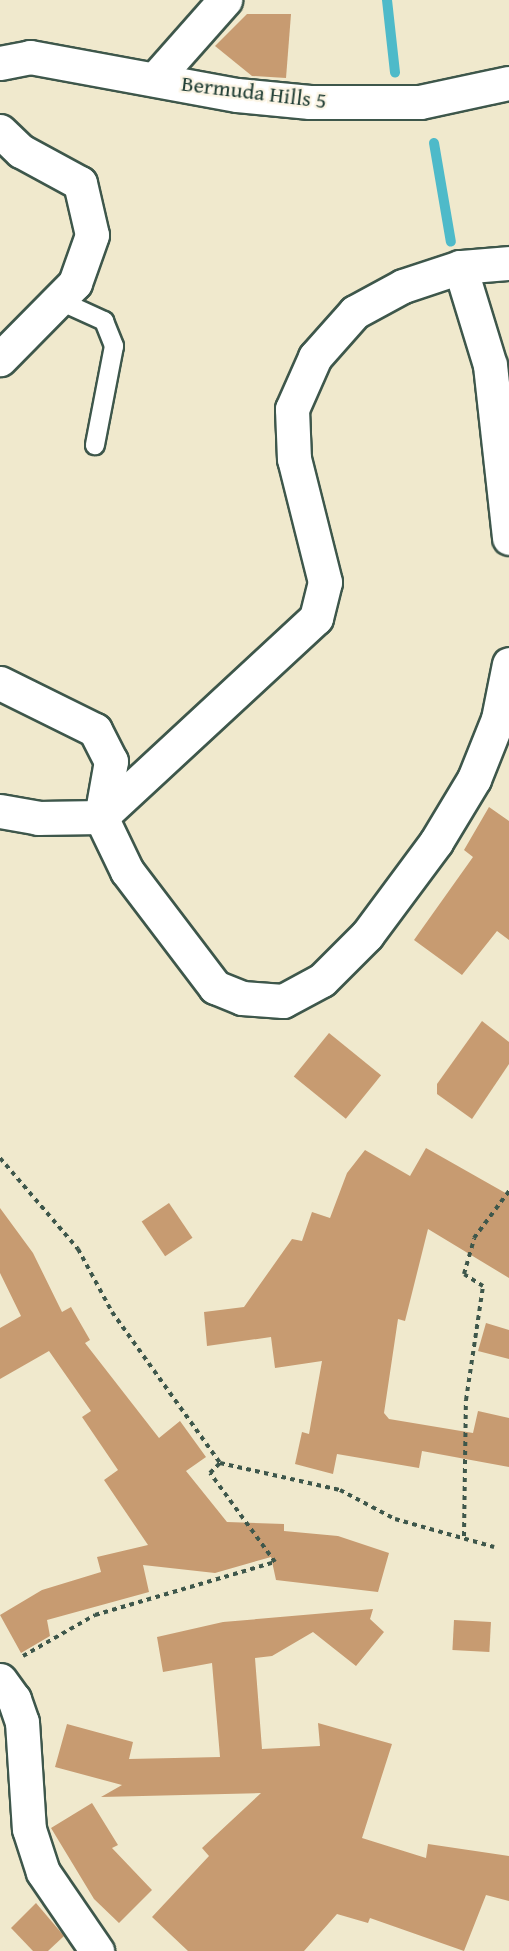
<!DOCTYPE html>
<html>
<head>
<meta charset="utf-8">
<style>
  body { margin:0 }
  #map { position:relative; width:509px; height:1951px; overflow:hidden; background:#f0e9cd; font-family:"Gentium Book Plus",serif }
  div>[style] { position:absolute }
  [style*='--x'] { left:calc(var(--x)*1px); top:calc(var(--y)*1px); width:calc(var(--w)*1px); rotate:calc(var(--a)*1deg) }
  .stream>* { height:10px; margin:-5px; padding:0 5px; transform-origin:5px; border-radius:5px; background:#4ebac9 }
  .building>* { inset:0; background:#c79b71; transform-origin:0 0 }
  .path>* { height:4px; margin-top:-2px; transform-origin:0; background:repeating-linear-gradient(90deg,#3e574b 0 4.5px,transparent 0 9px) }
  .roads { filter:drop-shadow(2px 0 #3e574b) drop-shadow(-2px 0 #3e574b) drop-shadow(0 2px #3e574b) drop-shadow(0 -2px #3e574b) }
  .lane>* { height:18px; margin:-9px; padding:0 9px; transform-origin:9px; border-radius:9px; background:#fff }
  .street>* { height:33px; margin:-16.5px; padding:0 16.5px; transform-origin:16.5px; border-radius:16.5px; background:#fff }
  span { translate:-50% -50%; white-space:nowrap; text-align:center; line-height:1.15; -webkit-text-stroke:4.5px #fcf5e5; paint-order:stroke }
  .street-label { font-size:22px; color:#1f3d34 }
</style>
</head>
<body>
<div id="map">
  <div class="stream">
    <i style="--x:387;--y:0;--w:73;--a:83.7"></i>
    <i style="--x:434;--y:143;--w:100;--a:80.3"></i>
  </div>
  <div class="building">
    <i style="clip-path:polygon(247px 14px,291px 14px,286px 78px,252px 76px,215px 46px)"></i>
    <i style="clip-path:polygon(489px 807px,509px 821px,509px 940px,497px 931px,462px 975px,414px 940px,473px 857px,464px 850px)"></i>
    <i style="clip-path:polygon(482px 1021px,509px 1042px,509px 1064px,472px 1119px,437px 1094px,437px 1084px)"></i>
    <i style="left:329px;top:1033px;width:67px;height:56px;rotate:39deg"></i>
    <i style="clip-path:polygon(426px 1148px,509px 1195px,509px 1278px,428px 1229px,405px 1321px,398px 1319px,384px 1413px,389px 1419px,473px 1433px,478px 1411px,509px 1418px,509px 1467px,422px 1451px,419px 1468px,337px 1454px,333px 1474px,295px 1464px,302px 1432px,309px 1434px,322px 1361px,275px 1368px,271px 1337px,207px 1346px,204px 1312px,244px 1307px,292px 1239px,302px 1241px,312px 1212px,330px 1218px,347px 1173px,365px 1150px,410px 1176px)"></i>
    <i style="left:169px;top:1203px;width:42px;height:33px;rotate:56deg"></i>
    <i style="clip-path:polygon(0 1208px,33px 1253px,62px 1312px,71px 1307px,90px 1340px,85px 1343px,159px 1438px,180px 1421px,206px 1457px,186px 1471px,227px 1522px,284px 1524px,284px 1531px,338px 1536px,389px 1553px,378px 1592px,276px 1580px,271px 1557px,215px 1573px,143px 1565px,149px 1592px,47px 1620px,50px 1636px,21px 1653px,0 1615px,42px 1590px,101px 1572px,97px 1557px,148px 1545px,104px 1480px,118px 1470px,82px 1417px,91px 1411px,49px 1351px,0 1379px,0 1328px,21px 1316px,0 1273px)"></i>
    <i style="clip-path:polygon(486px 1323px,509px 1330px,509px 1359px,478px 1351px)"></i>
    <i style="clip-path:polygon(373px 1609px,370px 1619px,384px 1632px,356px 1666px,313px 1632px,272px 1656px,255px 1658px,262px 1749px,320px 1746px,318px 1723px,392px 1744px,362px 1838px,426px 1858px,428px 1844px,509px 1856px,509px 1901px,486px 1895px,464px 1951px,370px 1918px,368px 1923px,337px 1914px,304px 1951px,188px 1951px,152px 1917px,209px 1856px,202px 1848px,261px 1793px,101px 1797px,122px 1785px,55px 1767px,67px 1724px,133px 1742px,129px 1759px,220px 1757px,212px 1663px,163px 1672px,157px 1637px,223px 1622px)"></i>
    <i style="left:454px;top:1620px;width:37px;height:30px;rotate:3deg"></i>
    <i style="clip-path:polygon(92px 1803px,118px 1845px,112px 1848px,152px 1890px,119px 1923px,94px 1899px,51px 1828px)"></i>
    <i style="clip-path:polygon(36px 1903px,64px 1936px,48px 1951px,33px 1951px,11px 1928px)"></i>
  </div>
  <div class="path">
    <i style="--x:0;--y:1158;--w:120;--a:49.4"></i>
    <i style="--x:78;--y:1249;--w:72;--a:61.6"></i>
    <i style="--x:112;--y:1312;--w:186;--a:54.4"></i>
    <i style="--x:220;--y:1463;--w:123;--a:12.7"></i>
    <i style="--x:340;--y:1490;--w:62;--a:27.8"></i>
    <i style="--x:395;--y:1519;--w:103;--a:15.8"></i>
    <i style="--x:464;--y:1536;--w:136;--a:-89.2"></i>
    <i style="--x:466;--y:1400;--w:115;--a:-81.5"></i>
    <i style="--x:483;--y:1286;--w:22;--a:-148"></i>
    <i style="--x:464;--y:1274;--w:37;--a:-74"></i>
    <i style="--x:474;--y:1238;--w:59;--a:-53.3"></i>
    <i style="--x:23;--y:1656;--w:83;--a:-29.7"></i>
    <i style="--x:95;--y:1615;--w:188;--a:-16.4"></i>
    <i style="--x:275;--y:1562;--w:110;--a:-126.1"></i>
    <i style="--x:210;--y:1473;--w:14;--a:-45"></i>
  </div>
  <div class="roads">
    <div class="lane">
      <i style="--x:58;--y:300;--w:51;--a:24.5"></i>
      <i style="--x:104;--y:321;--w:27;--a:68"></i>
      <i style="--x:114;--y:346;--w:101;--a:100.9"></i>
    </div>
    <div class="street">
      <i style="--x:0;--y:63;--w:31;--a:-11"></i>
      <i style="--x:30;--y:57;--w:210;--a:10.4"></i>
      <i style="--x:237;--y:95;--w:73;--a:5.5"></i>
      <i style="--x:310;--y:102;--w:110;--a:0"></i>
      <i style="--x:420;--y:102;--w:91;--a:-12.1"></i>
      <i style="--x:155;--y:79;--w:106;--a:-48.5"></i>
      <i style="--x:0;--y:131;--w:29;--a:44"></i>
      <i style="--x:21;--y:151;--w:67;--a:28.5"></i>
      <i style="--x:80;--y:183;--w:53;--a:77"></i>
      <i style="--x:92;--y:235;--w:51;--a:109.5"></i>
      <i style="--x:75;--y:283;--w:107;--a:134.6"></i>
      <i style="--x:460;--y:267;--w:49;--a:-4.7"></i>
      <i style="--x:0;--y:683;--w:106;--a:26.3"></i>
      <i style="--x:95;--y:730;--w:35;--a:63"></i>
      <i style="--x:111;--y:761;--w:57;--a:100.1"></i>
      <i style="--x:101;--y:817;--w:60;--a:64.3"></i>
      <i style="--x:127;--y:871;--w:146;--a:52.8"></i>
      <i style="--x:215;--y:987;--w:29;--a:22"></i>
      <i style="--x:242;--y:998;--w:41;--a:4.2"></i>
      <i style="--x:283;--y:1001;--w:44;--a:-28.3"></i>
      <i style="--x:322;--y:980;--w:64;--a:-45"></i>
      <i style="--x:367;--y:935;--w:116;--a:-53.4"></i>
      <i style="--x:436;--y:842;--w:74;--a:-58.9"></i>
      <i style="--x:474;--y:779;--w:65;--a:-68.2"></i>
      <i style="--x:498;--y:719;--w:56;--a:-78.7"></i>
      <i style="--x:0;--y:811;--w:39;--a:10"></i>
      <i style="--x:38;--y:818;--w:63;--a:-0.9"></i>
      <i style="--x:101;--y:817;--w:293;--a:-42.8"></i>
      <i style="--x:316;--y:618;--w:37;--a:-76"></i>
      <i style="--x:325;--y:582;--w:127;--a:-104.1"></i>
      <i style="--x:294;--y:459;--w:50;--a:-92.3"></i>
      <i style="--x:292;--y:409;--w:57;--a:-66.1"></i>
      <i style="--x:315;--y:357;--w:60;--a:-48.4"></i>
      <i style="--x:355;--y:312;--w:55;--a:-28.4"></i>
      <i style="--x:403;--y:286;--w:60;--a:-18.4"></i>
      <i style="--x:460;--y:267;--w:102;--a:73"></i>
      <i style="--x:490;--y:365;--w:174;--a:83.7"></i>
      <i style="--x:0;--y:1680;--w:24;--a:54"></i>
      <i style="--x:14;--y:1699;--w:24;--a:71"></i>
      <i style="--x:22;--y:1722;--w:107;--a:86.3"></i>
      <i style="--x:29;--y:1829;--w:45;--a:72"></i>
      <i style="--x:43;--y:1872;--w:96;--a:55.6"></i>
    </div>
  </div>
  <div class="street-label">
    <span style="left:254px;top:92px;rotate:7deg">Bermuda Hills 5</span>
  </div>
</div>
</body>
</html>
